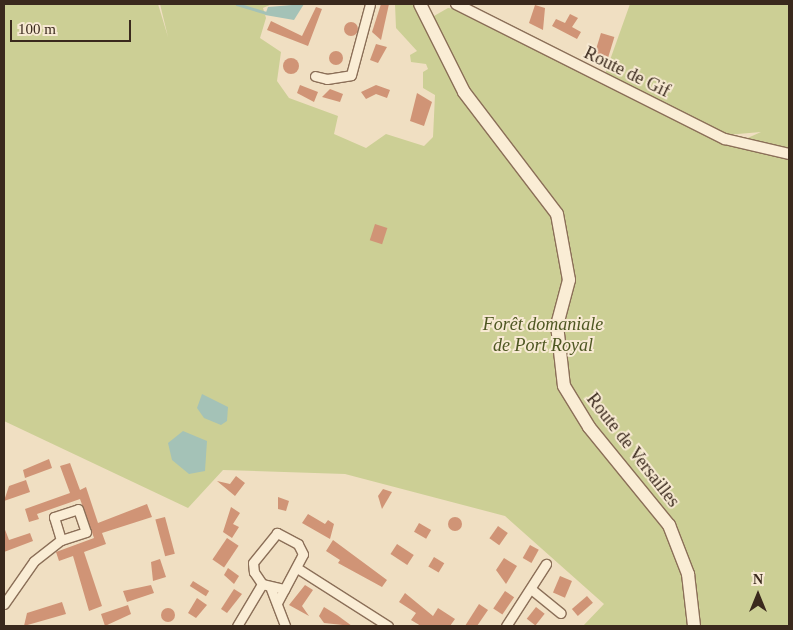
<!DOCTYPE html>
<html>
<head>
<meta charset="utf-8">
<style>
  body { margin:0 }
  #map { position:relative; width:793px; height:630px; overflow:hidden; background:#f0dfc2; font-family:"Times New Roman",serif }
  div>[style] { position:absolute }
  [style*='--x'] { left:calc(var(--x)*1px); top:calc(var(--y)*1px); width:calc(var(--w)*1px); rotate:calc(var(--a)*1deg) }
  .green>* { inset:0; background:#cccf95 }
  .water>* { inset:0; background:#a4c2b7 }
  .stream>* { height:2.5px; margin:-1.25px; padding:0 1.25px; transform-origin:1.25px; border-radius:1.25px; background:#a4c2b7 }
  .building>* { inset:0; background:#d09476; transform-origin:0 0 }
  .round { border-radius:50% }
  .roads { filter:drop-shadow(1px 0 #8b6f58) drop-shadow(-1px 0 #8b6f58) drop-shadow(0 1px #8b6f58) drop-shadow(0 -1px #8b6f58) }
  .minor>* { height:9px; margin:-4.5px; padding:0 4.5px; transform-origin:4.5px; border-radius:4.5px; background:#faedd5 }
  .tertiary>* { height:10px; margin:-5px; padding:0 5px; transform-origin:5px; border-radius:5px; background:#faedd5 }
  .secondary>* { height:12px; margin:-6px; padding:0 6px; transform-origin:6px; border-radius:6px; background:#faedd5 }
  span { translate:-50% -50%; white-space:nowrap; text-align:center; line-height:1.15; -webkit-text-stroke:4px #f7e9d2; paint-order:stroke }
  .street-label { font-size:18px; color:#3a291d }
  .park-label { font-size:18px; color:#4e5722; font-style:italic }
  .frame { position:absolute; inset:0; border:5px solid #3a291d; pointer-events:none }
  .north { position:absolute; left:733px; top:570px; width:50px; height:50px; -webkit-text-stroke:4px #f7e9d2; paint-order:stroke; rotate:0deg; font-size:14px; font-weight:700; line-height:20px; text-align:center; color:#3a291d }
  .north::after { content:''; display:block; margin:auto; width:18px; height:22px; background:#3a291d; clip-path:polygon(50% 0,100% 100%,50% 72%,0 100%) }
  .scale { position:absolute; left:10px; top:20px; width:121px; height:22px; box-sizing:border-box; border:2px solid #3a291d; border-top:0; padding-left:6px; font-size:15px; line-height:18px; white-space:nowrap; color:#3a291d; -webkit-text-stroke:4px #f7e9d2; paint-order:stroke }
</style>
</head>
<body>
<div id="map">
  <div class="green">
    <i style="clip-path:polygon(4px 4px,158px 4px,168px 37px,160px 4px,272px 4px,263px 8px,266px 18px,260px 38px,281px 52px,277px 81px,289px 98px,338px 116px,334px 134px,366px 148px,386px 134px,424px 146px,433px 137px,435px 95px,423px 88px,423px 72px,428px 69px,426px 64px,411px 62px,410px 55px,417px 51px,396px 28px,395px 4px,424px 4px,434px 16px,448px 8px,463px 10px,732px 145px,761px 132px,726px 135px,605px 74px,630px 4px,789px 4px,789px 626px,583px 626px,604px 604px,505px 516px,345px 474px,223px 470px,188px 508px,4px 421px)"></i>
  </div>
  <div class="water">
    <i style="clip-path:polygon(304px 4px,294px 20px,265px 15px,268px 7px)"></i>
    <i style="clip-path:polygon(202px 394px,228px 407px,227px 421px,221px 425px,204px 418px,197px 408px)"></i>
    <i style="clip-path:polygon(183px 431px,207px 441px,205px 471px,189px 474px,172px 460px,168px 443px)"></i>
  </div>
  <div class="stream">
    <i style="--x:237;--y:4;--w:30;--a:17"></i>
  </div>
  <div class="building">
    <i style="clip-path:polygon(381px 4px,389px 4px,381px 40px,372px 32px)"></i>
    <i style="clip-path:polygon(535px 5px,545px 8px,543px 30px,529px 23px)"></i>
    <i style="clip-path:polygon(316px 7px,322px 9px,308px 46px,267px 30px,271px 21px,302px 36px)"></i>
    <i style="clip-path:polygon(570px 14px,578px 18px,572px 27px,581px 32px,577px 39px,552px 26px,556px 19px,565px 23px)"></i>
    <i class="round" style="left:344px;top:22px;width:14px;height:14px"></i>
    <i style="left:601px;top:33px;width:14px;height:24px;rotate:17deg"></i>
    <i style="clip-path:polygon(376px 44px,387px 47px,378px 63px,370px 60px)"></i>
    <i class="round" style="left:329px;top:51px;width:14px;height:14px"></i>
    <i class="round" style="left:283px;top:58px;width:16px;height:16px"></i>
    <i style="clip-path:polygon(300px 85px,318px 92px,314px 102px,297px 93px)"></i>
    <i style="clip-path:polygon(376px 85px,390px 90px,387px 98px,376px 94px,366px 99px,361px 92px)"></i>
    <i style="clip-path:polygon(330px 89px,343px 94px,340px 102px,322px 97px)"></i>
    <i style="clip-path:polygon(417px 93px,432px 102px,424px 126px,410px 121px)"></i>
    <i style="left:375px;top:224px;width:13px;height:17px;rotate:18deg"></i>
    <i style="clip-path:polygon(49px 459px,52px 468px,25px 478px,23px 470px)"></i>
    <i style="clip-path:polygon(70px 463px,80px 490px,86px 487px,98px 523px,147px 504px,152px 517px,102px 533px,106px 544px,84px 552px,102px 606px,89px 611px,73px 556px,59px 561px,56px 552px,94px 538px,80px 499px,37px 514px,39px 519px,29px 522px,25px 509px,70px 493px,60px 466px)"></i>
    <i style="clip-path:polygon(236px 476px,245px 483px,235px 496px,217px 481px,230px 484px)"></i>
    <i style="clip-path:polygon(26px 480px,30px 492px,4px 501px,9px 486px)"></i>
    <i style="clip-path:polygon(383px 489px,392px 492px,382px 509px,378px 496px)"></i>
    <i style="clip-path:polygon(278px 497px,289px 501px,286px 511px,278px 509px)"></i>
    <i style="clip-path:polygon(231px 507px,240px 513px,233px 524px,239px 527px,232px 538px,223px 532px)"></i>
    <i style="clip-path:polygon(308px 514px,325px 524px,328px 520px,334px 524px,330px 539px,302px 523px)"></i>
    <i style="left:165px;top:517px;width:38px;height:10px;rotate:75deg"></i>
    <i class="round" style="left:448px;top:517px;width:14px;height:14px"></i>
    <i style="left:419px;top:523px;width:14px;height:10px;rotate:30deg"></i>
    <i style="left:498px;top:526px;width:12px;height:15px;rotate:35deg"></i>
    <i style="clip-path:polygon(4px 527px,9px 540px,30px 533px,33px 541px,4px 552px)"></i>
    <i style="left:227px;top:538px;width:14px;height:26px;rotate:34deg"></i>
    <i style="clip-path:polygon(333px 540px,387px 580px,382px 587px,338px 563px,340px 560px,326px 551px)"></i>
    <i style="left:397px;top:544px;width:20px;height:12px;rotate:33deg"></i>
    <i style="left:530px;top:545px;width:10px;height:15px;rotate:29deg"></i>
    <i style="left:434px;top:557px;width:12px;height:11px;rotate:31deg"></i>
    <i style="clip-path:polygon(504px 558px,517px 566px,506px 584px,496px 570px)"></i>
    <i style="clip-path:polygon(160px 559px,166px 577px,153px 581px,151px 562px)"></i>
    <i style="clip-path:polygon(228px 568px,239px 576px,234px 584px,224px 575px)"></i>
    <i style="left:560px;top:576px;width:13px;height:18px;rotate:23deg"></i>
    <i style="left:193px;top:581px;width:19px;height:6px;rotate:32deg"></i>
    <i style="clip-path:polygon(151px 585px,154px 593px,127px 602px,123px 591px)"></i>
    <i style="clip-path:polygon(305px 585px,313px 590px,302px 606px,309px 616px,289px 605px)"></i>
    <i style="clip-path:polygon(234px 589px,242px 594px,227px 613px,221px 609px)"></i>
    <i style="left:505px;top:591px;width:11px;height:21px;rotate:34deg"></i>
    <i style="clip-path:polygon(405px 593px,433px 616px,438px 608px,455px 619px,450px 626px,421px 626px,411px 620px,416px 613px,399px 602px)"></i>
    <i style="left:587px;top:596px;width:9px;height:20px;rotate:49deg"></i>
    <i style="clip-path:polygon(197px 598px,207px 605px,196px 618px,188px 613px)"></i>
    <i style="clip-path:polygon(62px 602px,66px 614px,24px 626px,27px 613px)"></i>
    <i style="clip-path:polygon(479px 604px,488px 610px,477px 626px,465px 626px)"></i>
    <i style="clip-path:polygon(128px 605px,131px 614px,105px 626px,101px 614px)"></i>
    <i style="clip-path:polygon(324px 607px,337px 615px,352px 626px,324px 623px,319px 616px)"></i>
    <i style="left:536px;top:607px;width:11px;height:15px;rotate:38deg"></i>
    <i class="round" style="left:161px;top:608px;width:14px;height:14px"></i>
  </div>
  <div class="roads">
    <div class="minor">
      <i style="--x:315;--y:76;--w:12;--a:14"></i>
      <i style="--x:327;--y:79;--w:24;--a:-9"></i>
      <i style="--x:351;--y:75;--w:73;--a:-75"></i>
      <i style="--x:78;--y:509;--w:24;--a:71"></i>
      <i style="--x:86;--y:532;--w:26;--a:162"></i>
      <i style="--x:61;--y:540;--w:24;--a:-107"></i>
      <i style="--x:54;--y:517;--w:25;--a:-18"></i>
      <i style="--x:297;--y:568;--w:108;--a:32.5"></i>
      <i style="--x:271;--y:589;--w:40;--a:69"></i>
      <i style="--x:531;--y:589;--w:38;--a:39"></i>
      <i style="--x:277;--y:603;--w:55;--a:-62"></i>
      <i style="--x:303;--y:554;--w:11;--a:-117"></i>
      <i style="--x:298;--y:544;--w:24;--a:-152"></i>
      <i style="--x:277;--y:533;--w:38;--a:129"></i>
      <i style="--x:253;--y:563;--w:9;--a:84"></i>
      <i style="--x:254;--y:572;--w:14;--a:56"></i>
      <i style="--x:262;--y:584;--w:23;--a:13"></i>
      <i style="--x:4;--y:604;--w:52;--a:-55.1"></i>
      <i style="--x:34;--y:561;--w:34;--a:-38"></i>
      <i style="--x:237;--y:626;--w:49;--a:-59.2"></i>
      <i style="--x:506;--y:626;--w:74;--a:-57.2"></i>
    </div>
    <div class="tertiary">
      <i style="--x:456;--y:4;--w:301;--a:26.7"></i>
      <i style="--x:725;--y:139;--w:66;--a:13.2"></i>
    </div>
    <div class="secondary">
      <i style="--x:420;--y:4;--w:98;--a:63.4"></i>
      <i style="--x:464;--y:92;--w:153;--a:52.7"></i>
      <i style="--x:557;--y:214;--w:67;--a:79.7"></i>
      <i style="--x:569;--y:280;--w:47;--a:104.9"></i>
      <i style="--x:557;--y:325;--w:61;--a:83.5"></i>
      <i style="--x:564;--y:386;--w:48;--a:58.6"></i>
      <i style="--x:589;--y:427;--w:127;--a:50.8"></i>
      <i style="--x:669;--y:525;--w:53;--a:68.8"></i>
      <i style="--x:688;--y:574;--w:52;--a:83.4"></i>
    </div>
  </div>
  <div class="street-label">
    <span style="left:627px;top:72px;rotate:26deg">Route de Gif</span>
    <span style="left:633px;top:450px;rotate:52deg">Route de Versailles</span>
  </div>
  <div class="park-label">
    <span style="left:543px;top:335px">Forêt domaniale<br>de Port Royal</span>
  </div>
  <div class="frame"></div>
  <div class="north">N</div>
  <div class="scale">100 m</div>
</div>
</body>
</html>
